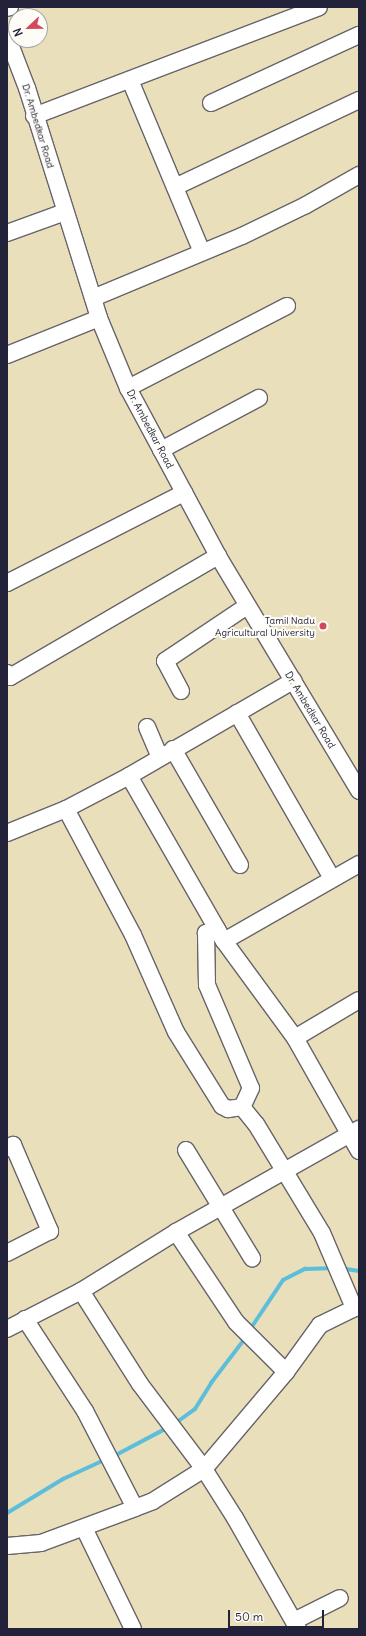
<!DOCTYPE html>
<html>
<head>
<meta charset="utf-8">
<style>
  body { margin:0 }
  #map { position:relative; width:366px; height:1636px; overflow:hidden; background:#e9dfbb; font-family:Delius,sans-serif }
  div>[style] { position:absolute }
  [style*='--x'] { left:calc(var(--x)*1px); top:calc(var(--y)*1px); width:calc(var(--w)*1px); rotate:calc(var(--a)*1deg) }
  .stream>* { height:4px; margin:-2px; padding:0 2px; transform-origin:2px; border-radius:2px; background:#5dbedb }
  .roads { filter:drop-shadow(1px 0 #686468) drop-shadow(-1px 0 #686468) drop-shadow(0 1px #686468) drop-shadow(0 -1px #686468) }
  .minor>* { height:16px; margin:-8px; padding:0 8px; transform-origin:8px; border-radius:8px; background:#fff }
  .dots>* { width:11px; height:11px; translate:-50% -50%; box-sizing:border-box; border:2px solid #fdfcf7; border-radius:50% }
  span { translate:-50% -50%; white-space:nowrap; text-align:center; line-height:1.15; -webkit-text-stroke:4px #fdfcf7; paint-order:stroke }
  .street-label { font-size:10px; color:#22223b }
  .poi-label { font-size:10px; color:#22223b }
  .right { translate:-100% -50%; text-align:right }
  .frame { position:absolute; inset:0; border:8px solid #22223b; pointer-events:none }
  .north { position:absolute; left:8px; top:8px; width:40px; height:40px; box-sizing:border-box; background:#fdfcf7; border:1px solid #a5a5ac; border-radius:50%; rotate:248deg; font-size:11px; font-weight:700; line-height:16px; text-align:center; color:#22223b }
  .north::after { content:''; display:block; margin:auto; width:14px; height:18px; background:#d1495b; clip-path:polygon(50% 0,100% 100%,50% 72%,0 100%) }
  .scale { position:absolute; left:228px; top:1610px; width:96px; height:18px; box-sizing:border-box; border:2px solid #22223b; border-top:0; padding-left:5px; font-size:12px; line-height:14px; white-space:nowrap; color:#22223b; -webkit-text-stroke:3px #fdfcf7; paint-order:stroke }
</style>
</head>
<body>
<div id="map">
  <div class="stream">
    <i style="--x:340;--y:1268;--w:19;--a:9"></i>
    <i style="--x:253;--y:1325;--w:54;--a:-56.3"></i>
    <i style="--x:283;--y:1280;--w:25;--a:-27"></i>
    <i style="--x:305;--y:1269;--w:25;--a:-2"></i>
    <i style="--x:177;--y:1422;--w:22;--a:-36"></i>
    <i style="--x:195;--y:1409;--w:31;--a:-58"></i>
    <i style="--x:211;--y:1383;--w:53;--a:-52.7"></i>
    <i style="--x:114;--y:1456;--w:58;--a:-27.9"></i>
    <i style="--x:7;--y:1513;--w:66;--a:-31.3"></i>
    <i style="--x:63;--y:1479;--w:43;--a:-24.8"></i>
  </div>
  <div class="roads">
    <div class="minor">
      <i style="--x:7;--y:8;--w:3;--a:-18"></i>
      <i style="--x:7;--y:36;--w:56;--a:69"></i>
      <i style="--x:27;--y:88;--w:241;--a:72.6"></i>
      <i style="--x:99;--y:318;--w:76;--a:67.5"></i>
      <i style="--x:128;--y:388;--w:191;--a:61.8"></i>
      <i style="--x:218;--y:556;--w:274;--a:59"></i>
      <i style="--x:130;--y:80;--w:186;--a:67.3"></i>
      <i style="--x:211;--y:103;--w:163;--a:-24.7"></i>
      <i style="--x:34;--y:116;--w:305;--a:-20.9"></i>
      <i style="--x:175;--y:187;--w:204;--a:-25.3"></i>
      <i style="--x:7;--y:233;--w:62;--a:-19.9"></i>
      <i style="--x:93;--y:298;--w:161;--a:-22.6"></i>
      <i style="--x:242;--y:236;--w:71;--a:-25.8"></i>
      <i style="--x:306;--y:205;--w:61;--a:-29.5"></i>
      <i style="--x:7;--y:355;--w:99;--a:-21.9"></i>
      <i style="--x:128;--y:388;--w:179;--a:-27.3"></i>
      <i style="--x:161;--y:450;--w:111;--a:-28"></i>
      <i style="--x:7;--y:583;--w:199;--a:-27"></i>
      <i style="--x:7;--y:673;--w:5;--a:53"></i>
      <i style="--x:10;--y:677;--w:241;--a:-30.2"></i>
      <i style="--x:181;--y:691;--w:34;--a:-118"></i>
      <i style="--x:165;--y:661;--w:99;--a:-33.9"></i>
      <i style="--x:237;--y:713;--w:190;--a:60.1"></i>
      <i style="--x:147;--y:727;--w:33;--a:67"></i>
      <i style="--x:173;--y:749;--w:134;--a:60"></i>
      <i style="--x:129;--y:776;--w:190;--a:60.1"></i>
      <i style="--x:224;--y:941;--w:155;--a:-29.7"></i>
      <i style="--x:66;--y:809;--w:143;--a:62"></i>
      <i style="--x:133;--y:935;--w:106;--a:66.1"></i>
      <i style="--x:176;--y:1032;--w:87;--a:58.1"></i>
      <i style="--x:222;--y:1106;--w:7;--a:27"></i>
      <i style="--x:228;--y:1109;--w:14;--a:-8"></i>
      <i style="--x:242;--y:1107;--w:22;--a:51"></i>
      <i style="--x:256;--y:1124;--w:127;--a:58.8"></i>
      <i style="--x:322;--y:1233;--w:82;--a:66.9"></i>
      <i style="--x:7;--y:833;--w:64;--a:-22.1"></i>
      <i style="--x:66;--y:809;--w:71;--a:-27.6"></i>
      <i style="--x:129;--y:776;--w:190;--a:-30.1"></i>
      <i style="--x:217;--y:929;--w:12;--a:160"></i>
      <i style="--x:206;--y:933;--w:52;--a:88.9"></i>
      <i style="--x:207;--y:985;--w:112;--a:66.9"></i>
      <i style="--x:251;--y:1088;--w:21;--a:115"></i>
      <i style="--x:224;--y:941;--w:120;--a:53.8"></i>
      <i style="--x:295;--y:1038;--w:130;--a:60.5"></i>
      <i style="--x:295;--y:1038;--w:74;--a:-30.7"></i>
      <i style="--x:7;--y:1148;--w:7;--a:-27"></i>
      <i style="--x:13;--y:1145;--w:94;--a:66.7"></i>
      <i style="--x:50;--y:1231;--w:48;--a:152.9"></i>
      <i style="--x:186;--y:1150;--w:127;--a:58.6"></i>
      <i style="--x:176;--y:1232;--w:108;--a:56.3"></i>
      <i style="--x:236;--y:1322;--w:71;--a:45"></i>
      <i style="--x:81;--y:1291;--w:112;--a:-31.8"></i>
      <i style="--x:176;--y:1232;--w:210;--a:-29.4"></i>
      <i style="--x:25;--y:1319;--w:110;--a:56.9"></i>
      <i style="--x:85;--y:1411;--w:109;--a:62.7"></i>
      <i style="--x:7;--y:1329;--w:83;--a:-27.2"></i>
      <i style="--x:81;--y:1291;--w:110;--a:57.6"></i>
      <i style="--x:140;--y:1384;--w:106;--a:53"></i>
      <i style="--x:204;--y:1469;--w:58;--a:57.7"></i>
      <i style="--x:235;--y:1518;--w:128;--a:60.4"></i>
      <i style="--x:84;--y:1528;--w:112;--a:64.1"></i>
      <i style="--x:7;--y:1546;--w:34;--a:-5"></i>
      <i style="--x:41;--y:1543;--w:100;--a:-20.4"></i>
      <i style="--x:135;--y:1508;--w:19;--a:-21"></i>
      <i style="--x:153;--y:1501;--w:60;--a:-32.1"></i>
      <i style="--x:204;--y:1469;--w:127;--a:-49.8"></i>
      <i style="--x:286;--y:1372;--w:58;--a:-54.1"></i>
      <i style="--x:320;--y:1325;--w:43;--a:-26"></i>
      <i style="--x:294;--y:1621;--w:51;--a:-26.6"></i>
    </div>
  </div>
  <div class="dots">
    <i style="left:323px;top:626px;background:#d1495b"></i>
  </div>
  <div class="street-label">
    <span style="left:38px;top:126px;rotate:73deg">Dr. Ambedkar Road</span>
    <span style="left:150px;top:429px;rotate:62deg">Dr. Ambedkar Road</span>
    <span style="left:310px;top:710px;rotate:59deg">Dr. Ambedkar Road</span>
  </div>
  <div class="poi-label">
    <span class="right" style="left:315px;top:626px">Tamil Nadu<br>Agricultural University</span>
  </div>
  <div class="frame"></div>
  <div class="north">N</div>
  <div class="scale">50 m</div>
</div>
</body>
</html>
